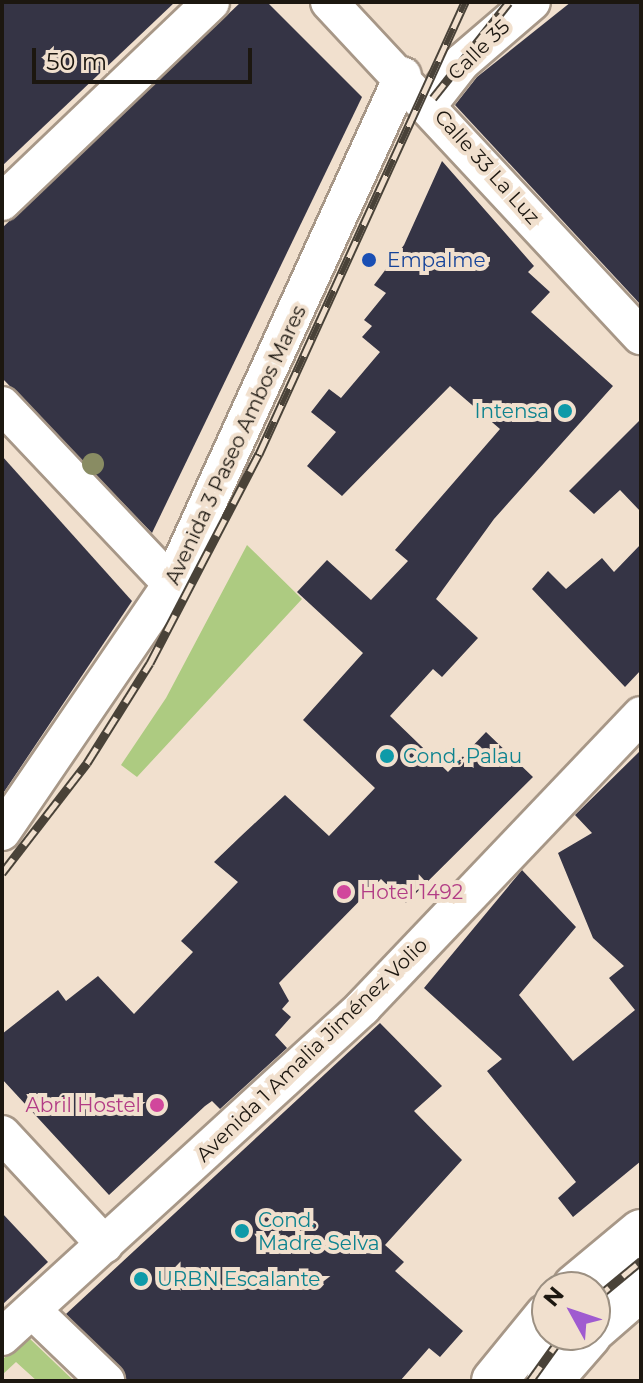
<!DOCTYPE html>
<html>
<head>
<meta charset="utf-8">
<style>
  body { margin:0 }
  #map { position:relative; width:643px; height:1383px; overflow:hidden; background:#f1e0ce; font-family:Montserrat,sans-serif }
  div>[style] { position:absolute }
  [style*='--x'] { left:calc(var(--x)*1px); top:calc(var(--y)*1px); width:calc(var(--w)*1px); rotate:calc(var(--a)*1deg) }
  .green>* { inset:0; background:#adcb81 }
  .building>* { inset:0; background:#353445 }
  .roads { filter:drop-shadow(2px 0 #a79787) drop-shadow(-2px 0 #a79787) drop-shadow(0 2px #a79787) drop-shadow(0 -2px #a79787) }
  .minor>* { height:36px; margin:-18px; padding:0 18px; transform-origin:18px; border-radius:18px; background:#fff }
  .highway>* { height:44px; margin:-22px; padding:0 22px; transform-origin:22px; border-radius:22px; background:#fff }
  .rail>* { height:9px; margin-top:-4.5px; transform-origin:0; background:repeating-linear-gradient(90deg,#f1e0ce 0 18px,#494238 0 36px); box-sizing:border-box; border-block:2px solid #494238 }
  .trees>* { width:22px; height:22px; margin:-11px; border-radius:50%; background:#898c63 }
  .dots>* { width:22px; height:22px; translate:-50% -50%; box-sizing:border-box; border:4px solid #f1e0ce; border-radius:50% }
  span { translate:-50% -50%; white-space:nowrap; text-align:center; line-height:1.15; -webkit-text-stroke:8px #f1e0ce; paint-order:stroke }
  .street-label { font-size:20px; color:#1c1710 }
  .transit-label { font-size:20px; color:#164399 }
  .left { translate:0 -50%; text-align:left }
  .culture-label { font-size:20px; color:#0d838f }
  .right { translate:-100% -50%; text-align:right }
  .hotel-label { font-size:20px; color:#b23c85 }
  .frame { position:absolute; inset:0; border:4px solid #1c1710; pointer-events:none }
  .north { position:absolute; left:531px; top:1271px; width:80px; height:80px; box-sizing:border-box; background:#f1e0ce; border:2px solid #9c9082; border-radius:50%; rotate:310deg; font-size:22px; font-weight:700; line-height:32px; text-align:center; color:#1c1710 }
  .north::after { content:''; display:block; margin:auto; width:28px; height:36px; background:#9f5bd0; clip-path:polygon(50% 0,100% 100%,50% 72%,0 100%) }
  .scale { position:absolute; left:32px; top:48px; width:220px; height:36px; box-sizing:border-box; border:4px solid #1c1710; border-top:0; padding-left:10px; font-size:24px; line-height:28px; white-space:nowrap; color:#1c1710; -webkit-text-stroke:6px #f1e0ce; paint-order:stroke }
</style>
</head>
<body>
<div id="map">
  <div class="green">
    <i style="clip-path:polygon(247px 545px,302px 599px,137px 777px,121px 765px,166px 698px)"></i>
    <i style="clip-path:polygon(27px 1336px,74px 1381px,37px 1381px,16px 1362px,2px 1375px,2px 1360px)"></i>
  </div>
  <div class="building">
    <i style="clip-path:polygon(2px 2px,175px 2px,2px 166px)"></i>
    <i style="clip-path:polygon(241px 2px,267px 2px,362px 97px,152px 533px,2px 378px,2px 228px)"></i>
    <i style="clip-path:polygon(571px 2px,641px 2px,641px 305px,455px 105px,477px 77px)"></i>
    <i style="clip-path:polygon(442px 161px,534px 266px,528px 272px,550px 292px,531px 312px,613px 386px,494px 519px,436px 599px,478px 638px,442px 677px,433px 669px,390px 716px,448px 772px,486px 732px,533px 777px,406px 903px,381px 879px,279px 983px,289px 1001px,282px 1009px,291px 1017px,275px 1035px,287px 1048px,220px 1109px,212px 1101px,205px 1106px,109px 1195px,2px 1079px,2px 1034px,58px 990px,66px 1001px,98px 976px,134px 1014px,193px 952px,181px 941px,238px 882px,214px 862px,240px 837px,285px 795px,329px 836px,375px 788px,303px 720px,363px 653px,297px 592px,327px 560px,371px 600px,408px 561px,395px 550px,500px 429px,450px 386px,342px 496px,307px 466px,336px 432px,311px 412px,329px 389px,341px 398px,380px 352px,362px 337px,372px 326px,364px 320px,386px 293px,374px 285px,404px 245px)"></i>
    <i style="clip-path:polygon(641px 419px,641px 512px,620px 490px,594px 514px,569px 491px)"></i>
    <i style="clip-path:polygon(2px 456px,132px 601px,2px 795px)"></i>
    <i style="clip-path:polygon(641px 544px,641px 670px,625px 687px,532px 589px,548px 571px,566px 589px,602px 558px,614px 572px)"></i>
    <i style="clip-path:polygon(641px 750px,641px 1161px,573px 1217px,558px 1198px,576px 1182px,487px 1071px,502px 1059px,424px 988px,522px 870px,576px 927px,519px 995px,573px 1061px,635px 1010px,609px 978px,624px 966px,593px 938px,558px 853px,592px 833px,575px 815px)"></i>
    <i style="clip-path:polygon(380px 1023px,442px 1086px,414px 1111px,462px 1160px,385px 1245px,404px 1262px,395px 1271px,463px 1331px,440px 1357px,429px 1348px,400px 1381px,128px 1381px,66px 1314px)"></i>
    <i style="clip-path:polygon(2px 1213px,48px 1262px,2px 1305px)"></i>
  </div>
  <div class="roads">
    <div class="minor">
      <i style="--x:329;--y:2;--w:457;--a:47"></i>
      <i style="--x:430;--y:103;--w:52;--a:-52"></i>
      <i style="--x:462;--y:62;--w:92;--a:-40.6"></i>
      <i style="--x:2;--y:202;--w:289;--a:-43.7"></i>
      <i style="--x:2;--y:405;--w:246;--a:46.6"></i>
      <i style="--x:2;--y:832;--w:300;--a:-55.7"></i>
      <i style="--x:171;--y:584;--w:559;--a:-65.5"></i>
      <i style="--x:2;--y:1134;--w:151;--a:47.1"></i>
      <i style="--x:32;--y:1310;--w:103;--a:43.8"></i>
      <i style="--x:2;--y:1337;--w:489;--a:-42.4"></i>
      <i style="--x:363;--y:1007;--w:403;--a:-46.4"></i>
    </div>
    <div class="highway">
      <i style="--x:575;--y:1287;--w:86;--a:-39.8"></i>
      <i style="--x:595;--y:1328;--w:61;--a:-41"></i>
      <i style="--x:494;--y:1381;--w:84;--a:-50.8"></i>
      <i style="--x:549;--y:1381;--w:61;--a:-49"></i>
    </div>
  </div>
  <div class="rail">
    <i style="--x:433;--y:98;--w:122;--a:-51.6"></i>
    <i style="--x:2;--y:873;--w:139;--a:-52.3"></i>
    <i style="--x:87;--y:763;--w:118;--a:-57.8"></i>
    <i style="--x:150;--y:663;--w:236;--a:-62.5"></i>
    <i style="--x:259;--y:454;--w:497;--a:-65.5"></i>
    <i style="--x:595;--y:1299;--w:60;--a:-39.6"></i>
    <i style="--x:530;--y:1381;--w:57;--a:-54.3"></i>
  </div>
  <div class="trees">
    <i style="left:93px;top:464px"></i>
  </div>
  <div class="dots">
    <i style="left:369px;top:260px;background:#1a4fb4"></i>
    <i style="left:565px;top:411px;background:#0f9aa8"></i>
    <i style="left:387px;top:756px;background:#0f9aa8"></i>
    <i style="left:344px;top:892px;background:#d1479c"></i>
    <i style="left:157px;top:1105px;background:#d1479c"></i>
    <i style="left:242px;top:1231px;background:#0f9aa8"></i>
    <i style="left:141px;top:1279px;background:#0f9aa8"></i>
  </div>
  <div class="street-label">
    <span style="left:479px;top:50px;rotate:-44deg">Calle 35</span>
    <span style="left:487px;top:167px;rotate:48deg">Calle 33 La Luz</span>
    <span style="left:236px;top:445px;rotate:-65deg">Avenida 3 Paseo Ambos Mares</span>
    <span style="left:312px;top:1050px;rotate:-44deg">Avenida 1 Amalia Jiménez Volio</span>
  </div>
  <div class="transit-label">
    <span class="left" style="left:387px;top:260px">Empalme</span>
  </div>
  <div class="culture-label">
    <span class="right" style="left:549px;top:411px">Intensa</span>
    <span class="left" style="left:403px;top:756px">Cond. Palau</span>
    <span class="left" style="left:258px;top:1232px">Cond.<br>Madre Selva</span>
    <span class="left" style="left:157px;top:1279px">URBN Escalante</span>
  </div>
  <div class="hotel-label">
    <span class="left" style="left:360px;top:892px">Hotel 1492</span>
    <span class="right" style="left:141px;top:1105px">Abril Hostel</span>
  </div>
  <div class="frame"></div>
  <div class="north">N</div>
  <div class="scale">50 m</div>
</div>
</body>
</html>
